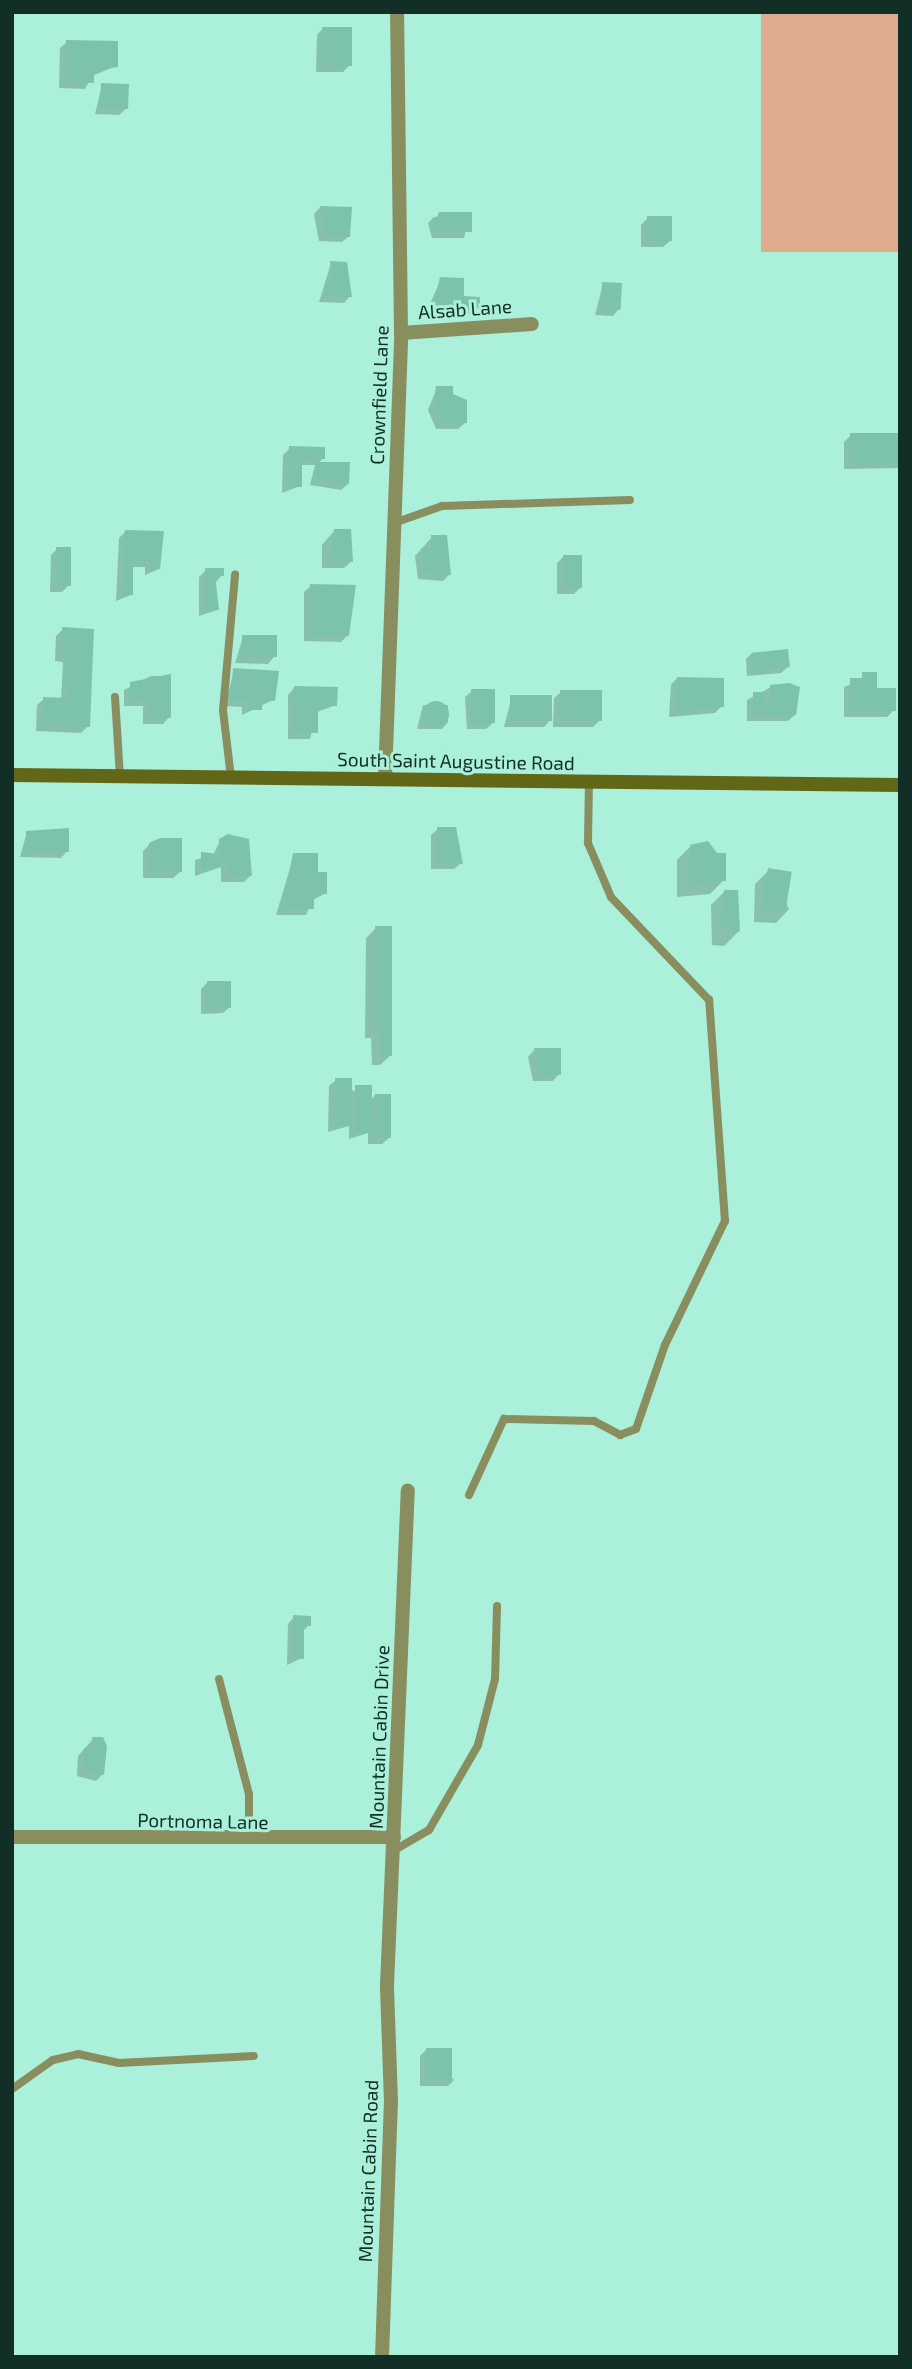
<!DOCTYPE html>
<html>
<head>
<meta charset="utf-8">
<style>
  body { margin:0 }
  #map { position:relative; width:912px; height:2369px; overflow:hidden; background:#aaf0da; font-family:"Exo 2",sans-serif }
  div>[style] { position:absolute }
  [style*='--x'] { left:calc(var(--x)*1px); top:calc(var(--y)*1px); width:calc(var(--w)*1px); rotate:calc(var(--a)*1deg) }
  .green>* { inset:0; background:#dfad8e; transform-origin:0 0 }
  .shadow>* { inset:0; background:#0003 }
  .building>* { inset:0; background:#7dc2ad; transform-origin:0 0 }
  .round { border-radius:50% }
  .lane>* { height:8px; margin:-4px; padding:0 4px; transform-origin:4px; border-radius:4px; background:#898e5f }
  .street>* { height:14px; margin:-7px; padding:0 7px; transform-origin:7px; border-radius:7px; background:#898e5f }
  .secondary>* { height:14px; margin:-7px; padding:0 7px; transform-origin:7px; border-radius:7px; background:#626617 }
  span { translate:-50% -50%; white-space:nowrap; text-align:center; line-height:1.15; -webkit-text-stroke:6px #aaf0da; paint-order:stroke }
  .street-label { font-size:19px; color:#122f27 }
  .frame { position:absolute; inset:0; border:14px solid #122f27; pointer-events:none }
</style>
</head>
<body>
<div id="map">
  <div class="green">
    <i style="left:761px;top:12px;width:139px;height:240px"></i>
  </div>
  <div class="shadow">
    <i style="clip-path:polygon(323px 28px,350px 65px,343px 72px,316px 72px,317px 35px)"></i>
    <i style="clip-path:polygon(67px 42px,116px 66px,92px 76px,85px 89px,59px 88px,60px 48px)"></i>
    <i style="clip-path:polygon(102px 85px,126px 109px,119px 115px,95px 114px)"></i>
    <i style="clip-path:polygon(320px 207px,349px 236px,342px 242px,319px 241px,314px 214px)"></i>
    <i style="clip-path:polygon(470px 214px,464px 238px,432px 238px,428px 223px,434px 217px)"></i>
    <i style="clip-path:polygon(648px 218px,670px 241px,663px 247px,641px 247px,641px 225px)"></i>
    <i style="clip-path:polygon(331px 263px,350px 296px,344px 303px,319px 302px)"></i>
    <i style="clip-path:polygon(441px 279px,462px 298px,478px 307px,471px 314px,433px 313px,429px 306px)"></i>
    <i style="clip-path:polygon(603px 284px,619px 309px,613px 316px,595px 315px)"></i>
    <i style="clip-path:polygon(437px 388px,451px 395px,465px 423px,458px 429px,436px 429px,428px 410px)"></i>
    <i style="clip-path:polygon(851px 435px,900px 435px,900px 468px,844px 469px,844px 442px)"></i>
    <i style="clip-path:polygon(290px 448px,323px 458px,318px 464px,348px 484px,341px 490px,310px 485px,315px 465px,300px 465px,300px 486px,282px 493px,283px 455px)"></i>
    <i style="clip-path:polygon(334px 531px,351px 562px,344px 568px,322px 568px,322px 545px)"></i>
    <i style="clip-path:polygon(125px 532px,159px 569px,145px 575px,145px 567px,132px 567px,131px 595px,116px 601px,119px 538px)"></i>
    <i style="clip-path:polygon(432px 537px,450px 574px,443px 581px,418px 579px,415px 556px)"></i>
    <i style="clip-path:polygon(57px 549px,69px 585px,62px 592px,50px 592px,51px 555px)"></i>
    <i style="clip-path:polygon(564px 556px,580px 588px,574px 594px,557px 594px,557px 563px)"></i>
    <i style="clip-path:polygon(206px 570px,222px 575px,216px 582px,217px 610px,199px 616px,199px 577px)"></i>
    <i style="clip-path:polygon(311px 586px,348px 635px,341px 642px,304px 641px,304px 592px)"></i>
    <i style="clip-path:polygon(63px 629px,88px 726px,81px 733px,36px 731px,37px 705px,44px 699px,61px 700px,63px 662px,55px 661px,56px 636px)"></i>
    <i style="clip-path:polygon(243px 637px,274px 657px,268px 664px,235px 663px)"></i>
    <i style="clip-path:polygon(752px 653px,788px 667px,781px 673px,747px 676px,746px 659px)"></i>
    <i style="clip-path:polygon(234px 670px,273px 700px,242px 715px,242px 707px,225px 706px)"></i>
    <i style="clip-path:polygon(876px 674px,876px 689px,894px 710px,887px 717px,844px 717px,844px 687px)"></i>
    <i style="clip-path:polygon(151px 676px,169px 676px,169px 717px,163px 724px,143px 724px,143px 706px,124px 706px,124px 690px)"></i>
    <i style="clip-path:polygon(677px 678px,722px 706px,715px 713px,669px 717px,671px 685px)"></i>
    <i style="clip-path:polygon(771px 687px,795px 715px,788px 721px,747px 721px,747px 700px)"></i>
    <i style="clip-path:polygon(294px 688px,336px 705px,317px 712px,310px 739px,288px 739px,288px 695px)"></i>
    <i style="clip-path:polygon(472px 691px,493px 723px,486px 729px,467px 729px,465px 697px)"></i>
    <i style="clip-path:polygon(561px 692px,600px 720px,593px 727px,553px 727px,554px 698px)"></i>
    <i style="clip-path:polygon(511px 700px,550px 717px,553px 717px,544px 727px,504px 727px)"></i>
    <i style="clip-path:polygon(423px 705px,448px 705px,448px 722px,442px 729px,417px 729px)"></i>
    <i style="clip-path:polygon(438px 829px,461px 863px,454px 869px,431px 869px,431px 835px)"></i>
    <i style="clip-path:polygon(27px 832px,67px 851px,61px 858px,20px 857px)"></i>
    <i style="clip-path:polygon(220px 841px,251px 875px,244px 882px,221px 882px,221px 867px,195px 876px,195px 860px,213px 855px)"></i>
    <i style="clip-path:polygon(150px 844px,180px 872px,173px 878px,143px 878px,143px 851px)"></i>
    <i style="clip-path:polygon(691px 846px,724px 880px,710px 894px,677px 897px,677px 860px)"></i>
    <i style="clip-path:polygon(294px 855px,326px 893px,313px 900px,306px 915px,276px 915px)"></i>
    <i style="clip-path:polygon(769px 870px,789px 909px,776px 923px,754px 922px,755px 884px)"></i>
    <i style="clip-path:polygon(724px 892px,736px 892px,738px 932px,724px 946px,712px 945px,711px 905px)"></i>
    <i style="clip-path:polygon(376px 928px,391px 1055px,380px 1065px,372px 1065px,371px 1038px,365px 1038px,366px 938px)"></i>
    <i style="clip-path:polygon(207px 983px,230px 1007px,223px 1013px,201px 1014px,201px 989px)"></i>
    <i style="clip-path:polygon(534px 1050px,559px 1050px,559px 1074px,553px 1081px,533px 1081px,528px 1057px)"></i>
    <i style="clip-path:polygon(336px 1080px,370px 1101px,375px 1095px,389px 1138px,382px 1144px,368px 1144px,368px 1133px,349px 1139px,349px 1126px,328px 1132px,329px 1086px)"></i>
    <i style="clip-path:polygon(294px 1617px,309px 1625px,303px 1631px,302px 1658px,287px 1665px,288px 1624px)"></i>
    <i style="clip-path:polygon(93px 1739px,102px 1739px,102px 1775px,96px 1781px,77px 1776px,78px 1756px)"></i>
    <i style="clip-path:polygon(427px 2049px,454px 2080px,448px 2086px,420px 2086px,420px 2056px)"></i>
  </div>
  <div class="building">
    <i style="left:322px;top:27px;width:30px;height:39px"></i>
    <i style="clip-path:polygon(66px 40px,118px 41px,118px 67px,94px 71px,94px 83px,65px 82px)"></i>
    <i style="left:101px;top:83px;width:28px;height:25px;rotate:2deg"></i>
    <i style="clip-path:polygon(320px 206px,352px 207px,350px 237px,325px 235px)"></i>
    <i style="clip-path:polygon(439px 212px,472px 212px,472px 232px,439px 232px,433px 228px)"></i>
    <i style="left:647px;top:216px;width:25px;height:25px"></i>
    <i style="clip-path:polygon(330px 261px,347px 262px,352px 297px,325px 296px,325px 284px,332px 284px)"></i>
    <i style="clip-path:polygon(440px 277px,464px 278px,464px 296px,480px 297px,480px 308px,439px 307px,435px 299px)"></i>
    <i style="left:602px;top:282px;width:20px;height:27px;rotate:3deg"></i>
    <i style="clip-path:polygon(436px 386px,453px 386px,453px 394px,467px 400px,467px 423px,443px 423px,434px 402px)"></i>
    <i style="left:900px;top:433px;width:30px;height:50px;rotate:90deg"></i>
    <i style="clip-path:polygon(289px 446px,325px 447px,325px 459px,302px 459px,302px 487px,288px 487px)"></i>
    <i style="clip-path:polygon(316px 462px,350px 462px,349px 484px,316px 479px)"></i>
    <i style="clip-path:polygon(334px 529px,351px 529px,353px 562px,328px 562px)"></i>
    <i style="clip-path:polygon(125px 530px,164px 531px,160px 569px,150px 569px,151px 561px,133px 561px,133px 595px,122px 595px)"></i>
    <i style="clip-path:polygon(431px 535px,447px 535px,451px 575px,424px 573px,421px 548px,431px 548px)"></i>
    <i style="left:56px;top:547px;width:15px;height:39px"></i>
    <i style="left:563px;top:555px;width:19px;height:33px"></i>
    <i style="clip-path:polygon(205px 568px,224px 568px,224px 576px,215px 576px,219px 610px,205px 610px)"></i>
    <i style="clip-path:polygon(310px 584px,356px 585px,349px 636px,310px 635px)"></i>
    <i style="clip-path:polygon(62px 627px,94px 629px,90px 727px,42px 725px,43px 697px,67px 698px)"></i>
    <i style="left:242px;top:635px;width:35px;height:22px"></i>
    <i style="left:788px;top:649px;width:18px;height:36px;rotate:84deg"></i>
    <i style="clip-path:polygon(233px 668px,279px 671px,275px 701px,262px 701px,262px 710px,248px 710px,248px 701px,231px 701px)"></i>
    <i style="clip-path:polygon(862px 672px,877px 672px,877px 688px,896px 688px,896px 711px,850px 711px,850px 678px,862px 678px)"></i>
    <i style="clip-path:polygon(171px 674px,171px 718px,148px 718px,149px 700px,130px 700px,130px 682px)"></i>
    <i style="clip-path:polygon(677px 677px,724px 678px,724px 707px,675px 711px)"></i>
    <i style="clip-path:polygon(789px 683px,800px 687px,796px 715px,753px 715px,753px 692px,763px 692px,763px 703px,770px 703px,770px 685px)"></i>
    <i style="clip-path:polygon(294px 686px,338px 687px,337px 706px,318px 706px,318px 733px,293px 733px)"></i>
    <i style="left:471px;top:689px;width:24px;height:34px"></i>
    <i style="left:560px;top:690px;width:42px;height:31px"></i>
    <i style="left:552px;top:695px;width:26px;height:42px;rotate:90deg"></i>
    <i class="round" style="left:423px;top:701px;width:26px;height:26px"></i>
    <i style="clip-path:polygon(437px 827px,456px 827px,463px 864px,437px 863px)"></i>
    <i style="clip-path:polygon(69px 828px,69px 852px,26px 851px,26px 831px)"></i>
    <i style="clip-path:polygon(228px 834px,249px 839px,252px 876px,227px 876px,227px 862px,201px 871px,201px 852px,219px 854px,219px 839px)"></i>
    <i style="clip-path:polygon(160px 838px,182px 838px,182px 872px,149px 872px,149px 843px)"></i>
    <i style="clip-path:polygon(708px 841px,717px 853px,726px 853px,726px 881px,690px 884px,690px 845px)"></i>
    <i style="clip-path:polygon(293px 853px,318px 853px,318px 872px,327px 872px,327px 894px,314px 894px,314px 909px,282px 909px)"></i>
    <i style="left:768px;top:868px;width:24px;height:41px;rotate:9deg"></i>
    <i style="clip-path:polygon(724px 890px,738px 890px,740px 932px,721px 926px)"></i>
    <i style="clip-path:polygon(375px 926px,392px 926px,392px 1056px,381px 1056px,381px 1028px,375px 1028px)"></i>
    <i style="left:207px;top:981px;width:24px;height:27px"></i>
    <i style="clip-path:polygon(534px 1048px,561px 1048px,561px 1075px,539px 1075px)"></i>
    <i style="left:335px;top:1078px;width:17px;height:48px"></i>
    <i style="left:355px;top:1085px;width:17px;height:48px"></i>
    <i style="left:375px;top:1094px;width:16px;height:44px"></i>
    <i style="clip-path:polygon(293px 1615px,311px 1616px,311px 1626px,304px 1626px,304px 1659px,293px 1659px)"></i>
    <i style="clip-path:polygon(92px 1737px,103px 1737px,107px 1746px,104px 1775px,83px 1769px,84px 1748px,93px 1747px)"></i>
    <i style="left:426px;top:2048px;width:26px;height:32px"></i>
  </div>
  <div class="lane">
    <i style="--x:394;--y:523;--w:51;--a:-19.5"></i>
    <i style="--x:442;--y:506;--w:188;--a:-1.8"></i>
    <i style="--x:115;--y:697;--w:79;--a:86.4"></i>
    <i style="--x:231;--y:778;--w:68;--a:-96.7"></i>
    <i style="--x:223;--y:710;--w:136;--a:-84.9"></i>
    <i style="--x:469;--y:1495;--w:84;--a:-65.3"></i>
    <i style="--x:504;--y:1419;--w:90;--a:1.3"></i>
    <i style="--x:594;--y:1421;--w:30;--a:28"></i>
    <i style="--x:620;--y:1435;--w:17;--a:-21"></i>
    <i style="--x:636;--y:1429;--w:89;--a:-71"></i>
    <i style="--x:665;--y:1345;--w:138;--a:-64.2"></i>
    <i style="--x:725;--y:1221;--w:222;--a:-94.1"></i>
    <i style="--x:709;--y:1000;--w:142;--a:-133.6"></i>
    <i style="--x:611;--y:897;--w:59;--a:-113.1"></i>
    <i style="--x:588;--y:843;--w:61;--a:-89.1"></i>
    <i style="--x:219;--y:1679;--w:119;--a:75.4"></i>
    <i style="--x:249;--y:1794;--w:45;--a:90"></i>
    <i style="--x:393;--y:1851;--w:42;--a:-30.3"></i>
    <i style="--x:429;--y:1830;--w:98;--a:-60"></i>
    <i style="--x:478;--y:1745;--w:68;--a:-75.6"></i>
    <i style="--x:495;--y:1679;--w:73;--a:-88.4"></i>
    <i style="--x:12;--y:2089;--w:50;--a:-35.3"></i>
    <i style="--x:53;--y:2060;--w:26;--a:-13"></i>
    <i style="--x:78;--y:2054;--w:42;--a:12.4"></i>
    <i style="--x:119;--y:2063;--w:135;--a:-3"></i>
  </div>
  <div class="street">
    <i style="--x:401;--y:333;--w:131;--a:-3.9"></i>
    <i style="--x:385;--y:779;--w:446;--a:-87.9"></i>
    <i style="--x:401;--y:333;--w:321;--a:-90.7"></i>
    <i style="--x:12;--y:1837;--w:382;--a:0"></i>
    <i style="--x:382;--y:2357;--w:255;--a:-88"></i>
    <i style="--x:391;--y:2102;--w:116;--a:-92"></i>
    <i style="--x:387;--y:1986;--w:496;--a:-87.6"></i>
  </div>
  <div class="secondary">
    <i style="--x:12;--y:775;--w:888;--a:0.65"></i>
  </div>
  <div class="street-label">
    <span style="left:465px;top:309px;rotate:-4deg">Alsab Lane</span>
    <span style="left:379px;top:395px;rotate:-88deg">Crownfield Lane</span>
    <span style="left:456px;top:761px;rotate:1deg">South Saint Augustine Road</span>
    <span style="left:379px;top:1737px;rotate:-88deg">Mountain Cabin Drive</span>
    <span style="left:203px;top:1821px;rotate:1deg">Portnoma Lane</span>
    <span style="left:368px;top:2171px;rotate:-88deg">Mountain Cabin Road</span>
  </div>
  <div class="frame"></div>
</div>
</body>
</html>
